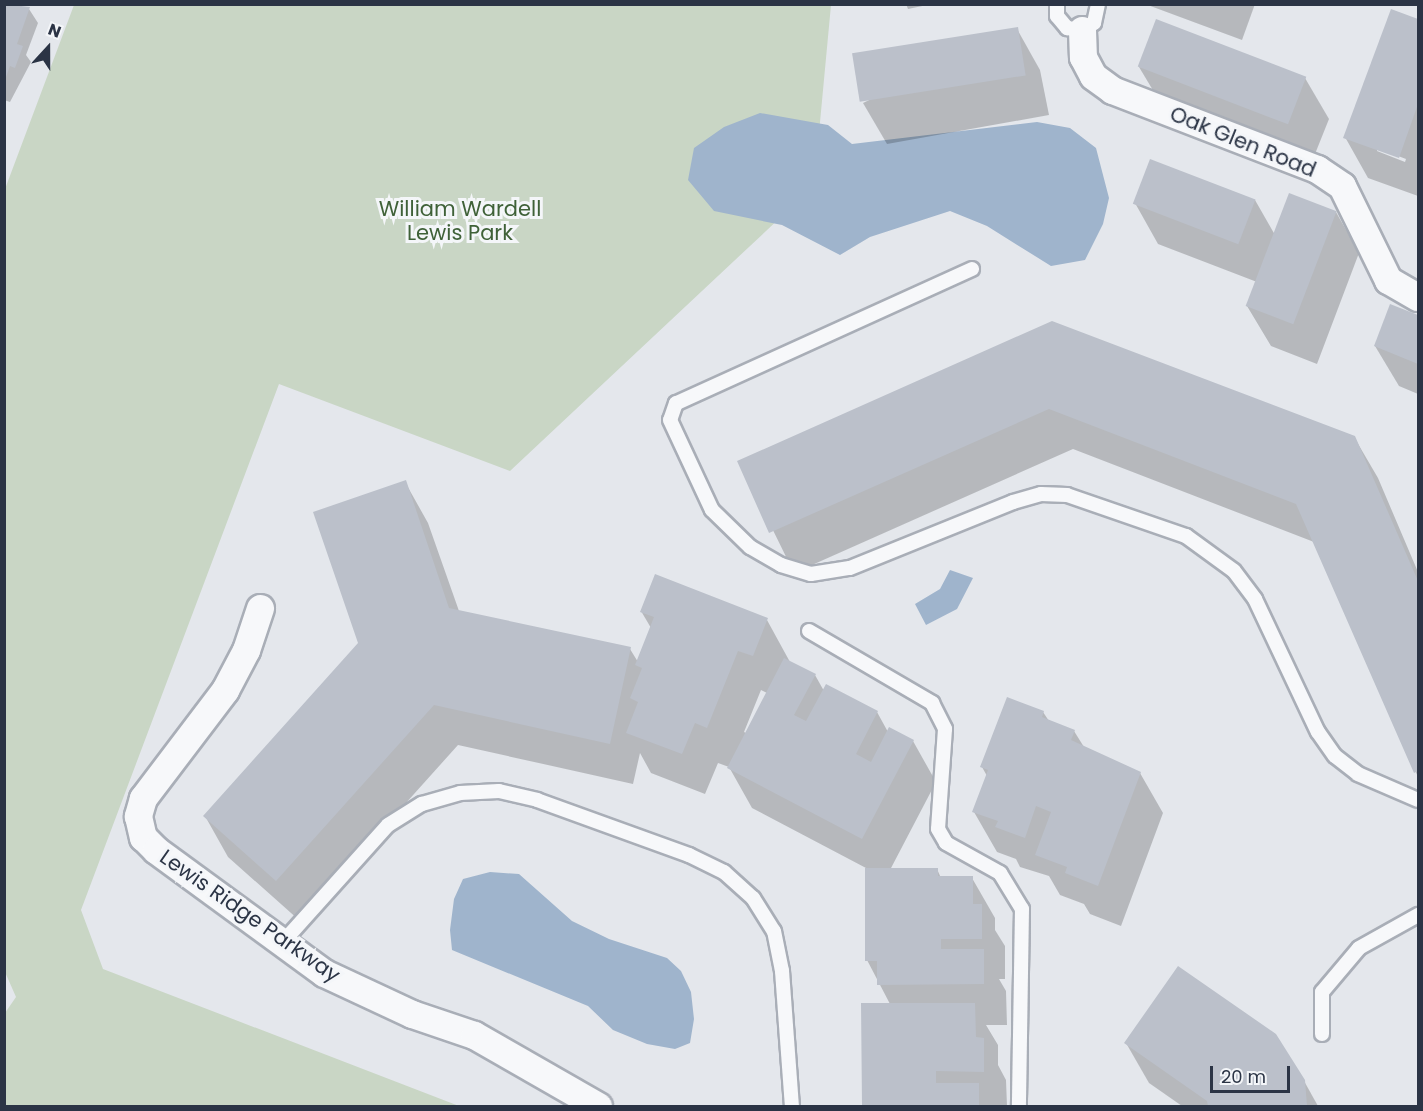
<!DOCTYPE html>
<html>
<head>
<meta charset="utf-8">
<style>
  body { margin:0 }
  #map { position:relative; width:1423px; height:1111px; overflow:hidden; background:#e4e7ec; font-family:Poppins,sans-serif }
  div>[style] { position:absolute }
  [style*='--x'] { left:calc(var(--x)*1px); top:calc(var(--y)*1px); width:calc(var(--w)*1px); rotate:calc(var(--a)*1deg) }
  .green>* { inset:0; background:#c9d6c5 }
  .water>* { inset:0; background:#9fb4cc }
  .shadow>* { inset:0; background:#0003 }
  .building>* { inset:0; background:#bbc0ca; transform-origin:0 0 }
  .roads { filter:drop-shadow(2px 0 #a9aeb7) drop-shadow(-2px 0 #a9aeb7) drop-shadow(0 2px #a9aeb7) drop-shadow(0 -2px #a9aeb7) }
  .service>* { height:14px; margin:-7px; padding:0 7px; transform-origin:7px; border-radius:7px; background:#f7f8fa }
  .minor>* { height:27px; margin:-13.5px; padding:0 13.5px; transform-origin:13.5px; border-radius:13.5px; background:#f7f8fa }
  span { translate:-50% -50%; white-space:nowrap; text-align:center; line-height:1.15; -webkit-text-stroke:6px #f4f6f9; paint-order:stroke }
  .street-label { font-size:21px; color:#2b3445 }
  .park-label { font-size:21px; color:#3f6138 }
  .frame { position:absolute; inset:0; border:6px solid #2b3445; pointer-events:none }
  .north { position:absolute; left:18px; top:18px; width:60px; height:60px; -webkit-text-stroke:4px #f4f6f9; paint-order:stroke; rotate:21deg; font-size:16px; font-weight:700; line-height:24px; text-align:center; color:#2b3445 }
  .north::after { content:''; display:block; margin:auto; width:21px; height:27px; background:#2b3445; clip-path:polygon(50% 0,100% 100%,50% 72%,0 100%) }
  .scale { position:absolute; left:1210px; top:1066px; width:80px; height:27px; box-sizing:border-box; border:3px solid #2b3445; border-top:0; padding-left:8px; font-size:18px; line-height:21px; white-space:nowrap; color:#2b3445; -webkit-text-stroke:4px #f4f6f9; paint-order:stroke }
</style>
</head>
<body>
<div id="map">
  <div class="green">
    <i style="clip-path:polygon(74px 5px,831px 5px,814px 186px,510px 471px,279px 384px,81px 910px,103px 969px,459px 1106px,5px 1106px,5px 1013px,16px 997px,5px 972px,5px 189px)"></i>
  </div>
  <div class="water">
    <i style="clip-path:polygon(760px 113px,828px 125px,852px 144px,1037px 122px,1070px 128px,1096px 148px,1109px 198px,1103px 224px,1085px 260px,1051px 266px,987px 226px,950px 211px,870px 237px,840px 255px,782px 225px,714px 211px,688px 180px,694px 148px,724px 127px)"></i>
    <i style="clip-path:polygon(950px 570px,973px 578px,957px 609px,926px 625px,915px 604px,940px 589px)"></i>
    <i style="clip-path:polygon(490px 872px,519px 874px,572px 921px,609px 939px,667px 958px,681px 971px,691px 992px,694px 1019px,690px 1043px,675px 1049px,647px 1044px,613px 1030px,588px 1006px,452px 950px,450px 930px,454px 899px,463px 879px)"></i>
  </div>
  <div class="shadow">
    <i style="clip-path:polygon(4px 4px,29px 9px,38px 23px,26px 55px,31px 62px,10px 102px,4px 100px)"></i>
    <i style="clip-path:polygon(906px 4px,932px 4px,908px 9px)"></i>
    <i style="clip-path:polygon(1145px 4px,1255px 4px,1242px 40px)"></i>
    <i style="clip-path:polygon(evenodd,1392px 10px,1418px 20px,1418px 196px,1368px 178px,1345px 137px,1392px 10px,1377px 148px,1406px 159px,1405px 162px,1377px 151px,1377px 148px)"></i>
    <i style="clip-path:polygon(1017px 29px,1040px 70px,1049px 115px,887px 144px,863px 103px)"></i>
    <i style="clip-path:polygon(1139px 67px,1305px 78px,1329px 119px,1311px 164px,1163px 107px)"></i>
    <i style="clip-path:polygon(1255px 200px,1275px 235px,1336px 212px,1359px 253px,1317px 364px,1271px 346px,1247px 306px,1257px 282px,1158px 244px,1135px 203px)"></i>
    <i style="clip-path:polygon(1391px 306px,1418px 316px,1418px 394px,1399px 386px,1375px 346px)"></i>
    <i style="clip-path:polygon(1052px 323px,1354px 437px,1378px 478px,1418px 572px,1418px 777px,1314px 542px,1073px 449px,794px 573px,739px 461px)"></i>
    <i style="clip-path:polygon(evenodd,405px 482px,428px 523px,459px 611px,630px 649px,638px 662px,651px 628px,641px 611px,767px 620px,790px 662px,815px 675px,824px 691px,877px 712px,888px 732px,913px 741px,936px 782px,890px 870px,937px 869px,941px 878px,972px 878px,995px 918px,995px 930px,1005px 946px,1005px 979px,999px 979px,1006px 991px,1007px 1025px,986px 1025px,998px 1045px,998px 1065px,1006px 1080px,1007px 1106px,863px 1106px,863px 1004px,890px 1004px,867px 960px,866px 868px,752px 808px,729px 767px,718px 763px,705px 794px,651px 773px,640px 753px,633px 784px,458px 745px,300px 921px,228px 857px,205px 816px,360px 643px,405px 482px,761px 690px,767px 693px,746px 733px,744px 732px,761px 690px)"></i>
    <i style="clip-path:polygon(1043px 712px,1049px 721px,1074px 731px,1084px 747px,1140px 773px,1163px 813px,1121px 926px,1090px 914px,1084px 904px,1060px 895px,1049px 876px,1020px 867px,1016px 859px,997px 852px,974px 812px,987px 776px,982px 767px)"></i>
    <i style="clip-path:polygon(1126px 1043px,1304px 1081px,1318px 1106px,1182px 1106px,1149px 1083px)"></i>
  </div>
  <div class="building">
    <i style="clip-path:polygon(4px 4px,30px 7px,17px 44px,23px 46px,15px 68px,10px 66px,5px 80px)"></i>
    <i style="clip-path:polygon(1391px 9px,1418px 19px,1418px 104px,1399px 158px,1343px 138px)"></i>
    <i style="left:1156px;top:19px;width:161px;height:51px;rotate:21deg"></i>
    <i style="left:1018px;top:27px;width:49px;height:168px;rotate:81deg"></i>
    <i style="left:1150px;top:159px;width:113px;height:48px;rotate:21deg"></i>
    <i style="left:1289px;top:193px;width:51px;height:121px;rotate:21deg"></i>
    <i style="clip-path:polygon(1390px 304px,1418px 315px,1418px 364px,1374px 346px)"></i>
    <i style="clip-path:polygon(1052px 321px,1355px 436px,1418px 581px,1418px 771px,1414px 773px,1296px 504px,1049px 409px,769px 533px,737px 461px)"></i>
    <i style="clip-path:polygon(406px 480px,449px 608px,631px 647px,610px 744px,434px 705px,276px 881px,203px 816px,358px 643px,313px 512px)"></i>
    <i style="clip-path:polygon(655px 574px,768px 618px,753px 656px,738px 651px,707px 728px,695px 723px,682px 754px,626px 733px,638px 702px,630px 698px,642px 668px,635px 665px,654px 617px,640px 612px)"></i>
    <i style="clip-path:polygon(784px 658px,816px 674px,794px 715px,806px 721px,826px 684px,878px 711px,856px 754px,871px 762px,889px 727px,914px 740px,862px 839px,727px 768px)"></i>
    <i style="clip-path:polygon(1007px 697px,1044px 711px,1042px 717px,1075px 730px,1071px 740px,1141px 772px,1098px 886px,1065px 873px,1067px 867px,1035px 855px,1051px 812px,1036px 806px,1025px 838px,995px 827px,998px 821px,972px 812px,988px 770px,980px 767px)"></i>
    <i style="clip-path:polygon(865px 868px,938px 868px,938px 876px,973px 876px,973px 904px,982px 904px,982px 939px,941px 939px,941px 949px,984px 949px,984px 984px,877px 985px,877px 961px,865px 961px)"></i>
    <i style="clip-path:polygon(1178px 966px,1276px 1034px,1305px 1080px,1307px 1106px,1208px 1106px,1207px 1101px,1124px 1043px)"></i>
    <i style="clip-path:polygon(861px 1003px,975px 1003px,976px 1037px,984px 1038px,984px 1072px,936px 1071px,936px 1083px,979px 1083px,979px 1106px,862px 1106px)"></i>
  </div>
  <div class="roads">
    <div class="service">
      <i style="--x:1057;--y:4;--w:12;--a:90"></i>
      <i style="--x:1057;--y:16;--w:16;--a:50"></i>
      <i style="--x:1067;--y:28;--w:15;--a:8"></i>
      <i style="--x:1082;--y:30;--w:14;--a:-30"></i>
      <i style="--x:1094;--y:23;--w:19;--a:-78"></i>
      <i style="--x:972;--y:269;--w:325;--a:155.6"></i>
      <i style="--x:676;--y:403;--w:18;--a:109"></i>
      <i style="--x:670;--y:420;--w:99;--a:65"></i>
      <i style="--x:712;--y:510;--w:53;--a:44.2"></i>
      <i style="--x:750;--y:547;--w:36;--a:30"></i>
      <i style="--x:781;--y:565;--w:31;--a:17"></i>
      <i style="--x:811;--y:574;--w:39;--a:-9"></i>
      <i style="--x:850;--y:568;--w:176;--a:-22"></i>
      <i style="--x:1013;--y:502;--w:29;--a:-16"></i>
      <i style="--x:1041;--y:494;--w:26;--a:2"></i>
      <i style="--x:1067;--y:495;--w:126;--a:19"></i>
      <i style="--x:1186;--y:536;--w:59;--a:36.1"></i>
      <i style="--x:1234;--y:571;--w:35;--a:53"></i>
      <i style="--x:1255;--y:599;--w:147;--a:64.7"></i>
      <i style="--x:1318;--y:732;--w:29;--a:55"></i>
      <i style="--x:1335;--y:756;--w:29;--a:38"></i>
      <i style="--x:1358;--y:774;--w:65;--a:23.4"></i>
      <i style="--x:809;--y:631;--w:143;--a:30.3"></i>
      <i style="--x:932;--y:703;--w:29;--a:63"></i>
      <i style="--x:945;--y:729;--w:100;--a:94"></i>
      <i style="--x:938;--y:829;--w:16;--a:60"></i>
      <i style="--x:946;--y:843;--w:62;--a:29.1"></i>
      <i style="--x:1000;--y:873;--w:42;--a:58.6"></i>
      <i style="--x:1022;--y:909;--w:197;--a:90.9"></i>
      <i style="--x:283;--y:942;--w:157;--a:-48.1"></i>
      <i style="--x:388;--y:825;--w:40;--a:-32"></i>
      <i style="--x:422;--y:804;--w:40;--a:-16"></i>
      <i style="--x:460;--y:793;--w:39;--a:-3"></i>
      <i style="--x:499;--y:791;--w:39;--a:13"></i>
      <i style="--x:537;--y:800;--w:162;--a:19.9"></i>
      <i style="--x:689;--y:855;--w:39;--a:26"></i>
      <i style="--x:724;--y:872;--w:39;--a:42"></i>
      <i style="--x:753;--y:898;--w:39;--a:58"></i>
      <i style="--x:774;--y:931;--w:41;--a:78.7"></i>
      <i style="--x:782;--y:971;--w:135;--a:85.8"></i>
      <i style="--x:1322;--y:1034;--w:42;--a:-90"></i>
      <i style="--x:1322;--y:992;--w:57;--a:-49.9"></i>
      <i style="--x:1359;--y:948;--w:68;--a:-29.2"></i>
    </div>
    <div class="minor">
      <i style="--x:1082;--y:30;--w:27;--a:88"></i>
      <i style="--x:1083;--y:57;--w:21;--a:62"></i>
      <i style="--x:1093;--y:76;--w:24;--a:36"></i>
      <i style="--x:1112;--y:90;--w:220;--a:21.1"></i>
      <i style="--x:1317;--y:169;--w:30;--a:34"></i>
      <i style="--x:1342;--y:186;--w:105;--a:63.9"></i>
      <i style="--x:1388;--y:280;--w:34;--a:30"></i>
      <i style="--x:260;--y:608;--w:44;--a:108.4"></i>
      <i style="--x:246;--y:650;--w:45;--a:117.7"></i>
      <i style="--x:225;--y:690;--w:136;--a:127.2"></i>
      <i style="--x:143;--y:798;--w:19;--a:106"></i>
      <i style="--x:138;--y:816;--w:22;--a:77"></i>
      <i style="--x:143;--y:837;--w:18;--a:45"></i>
      <i style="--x:156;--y:850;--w:208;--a:36.2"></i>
      <i style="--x:324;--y:973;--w:97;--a:25"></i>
      <i style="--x:412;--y:1014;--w:65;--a:18.7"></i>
      <i style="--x:474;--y:1035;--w:143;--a:29.8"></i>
    </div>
  </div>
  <div class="street-label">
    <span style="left:1243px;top:142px;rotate:22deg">Oak Glen Road</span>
    <span style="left:250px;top:916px;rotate:35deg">Lewis Ridge Parkway</span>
  </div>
  <div class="park-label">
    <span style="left:460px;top:221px">William Wardell<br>Lewis Park</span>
  </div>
  <div class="frame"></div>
  <div class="north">N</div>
  <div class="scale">20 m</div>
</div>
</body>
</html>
